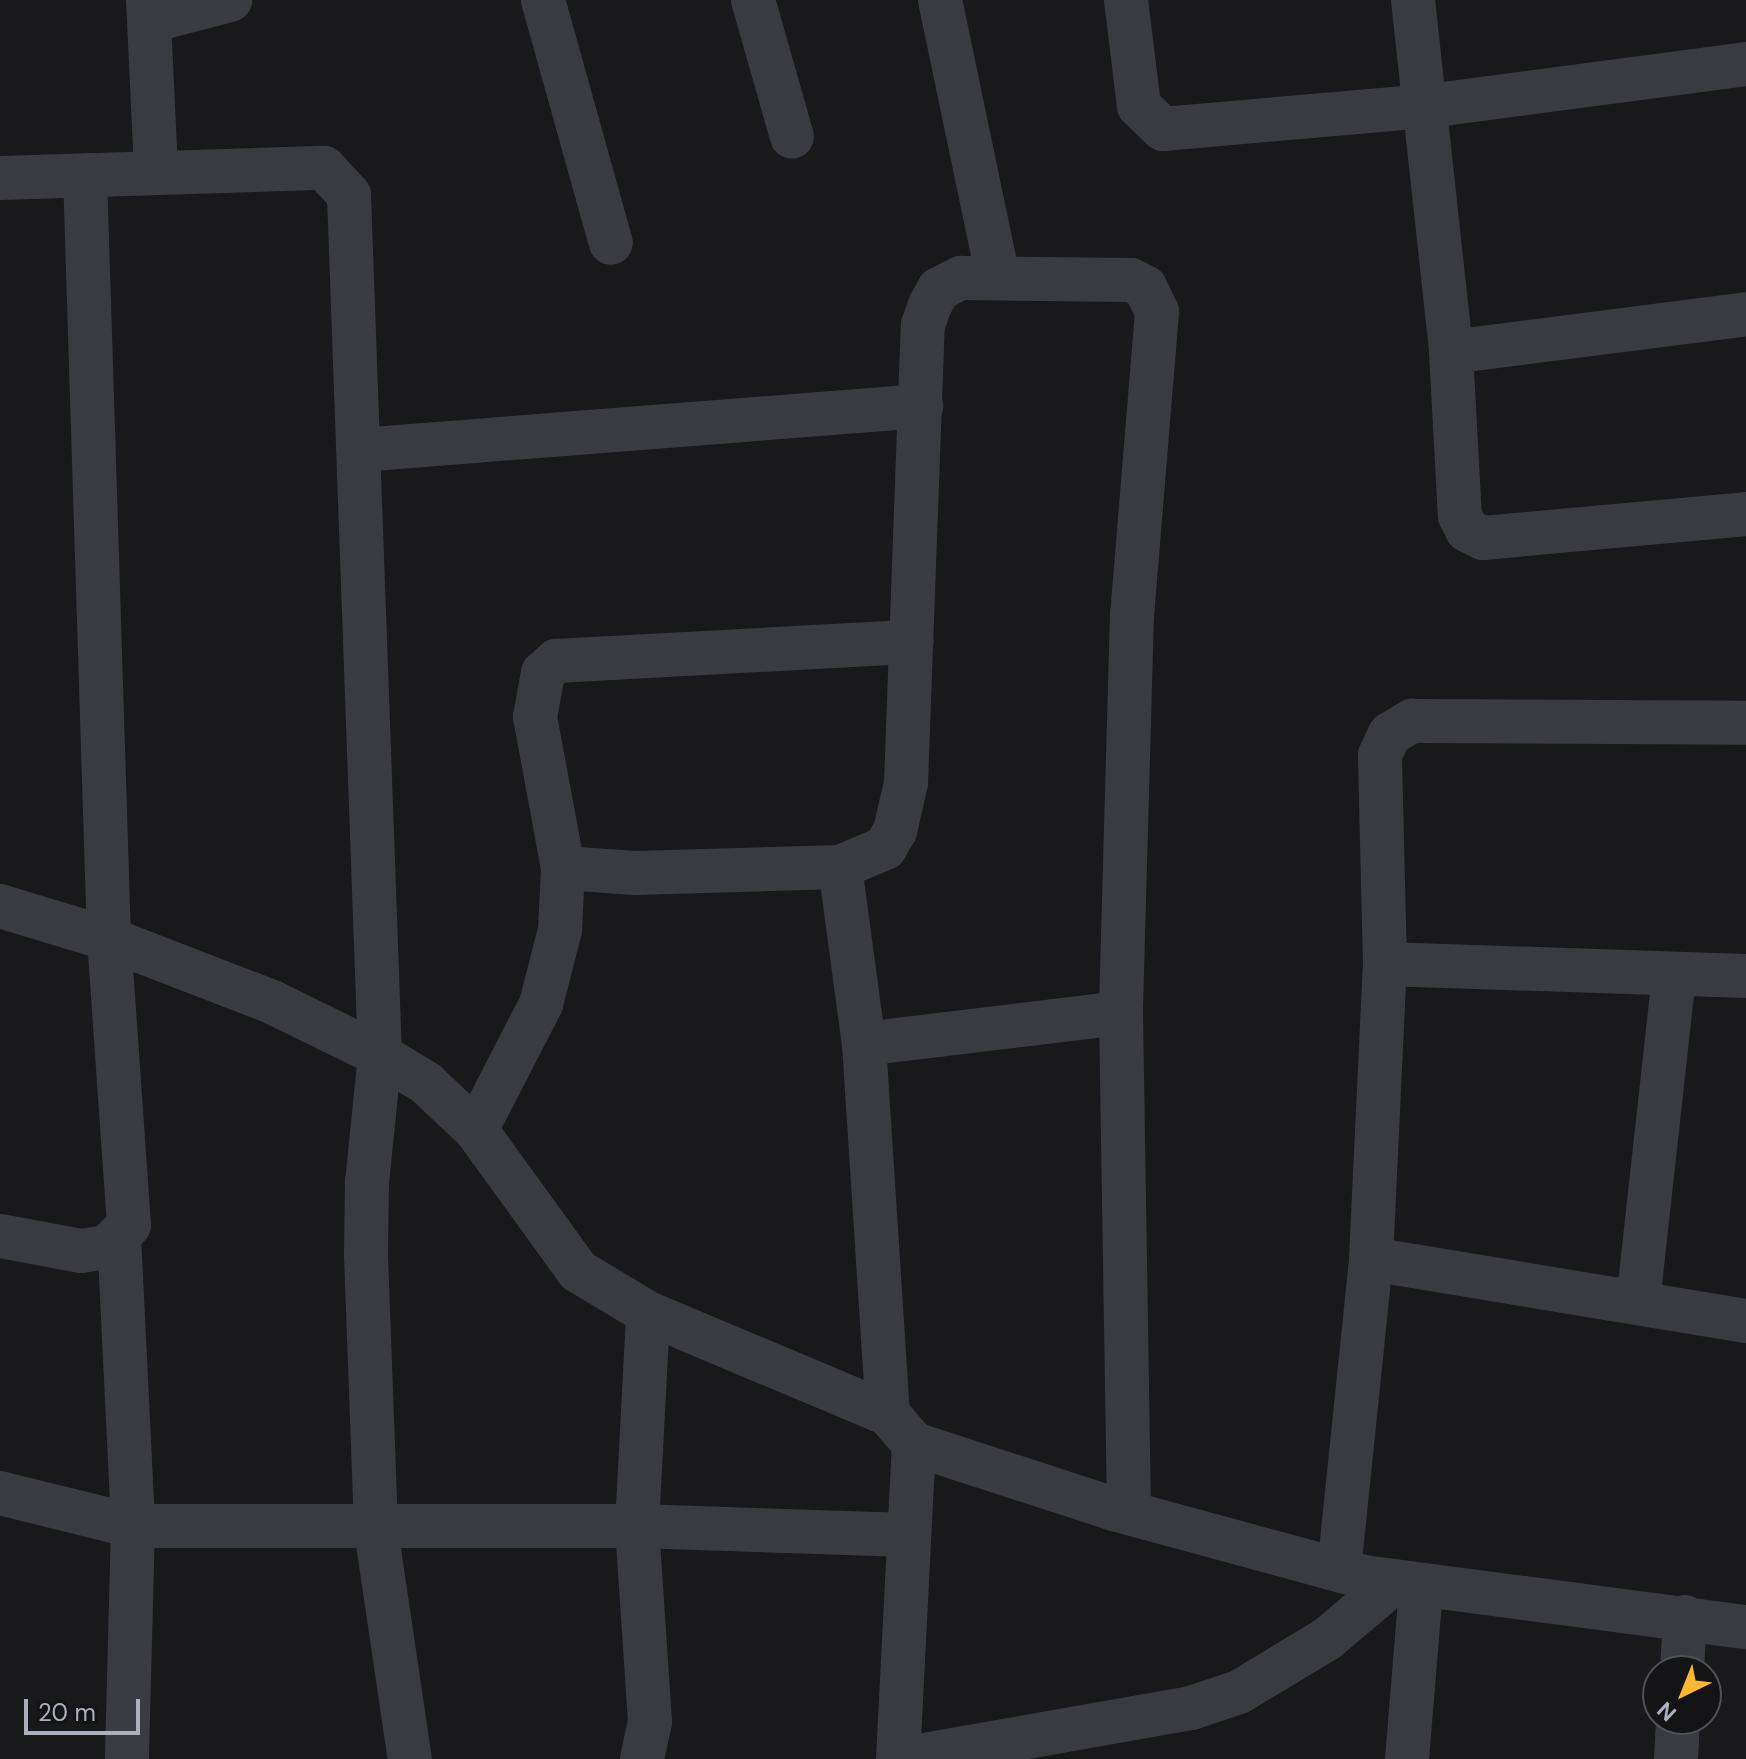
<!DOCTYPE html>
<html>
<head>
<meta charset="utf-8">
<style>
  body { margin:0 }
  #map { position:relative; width:1746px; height:1759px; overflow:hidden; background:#19191c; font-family:"DM Sans",sans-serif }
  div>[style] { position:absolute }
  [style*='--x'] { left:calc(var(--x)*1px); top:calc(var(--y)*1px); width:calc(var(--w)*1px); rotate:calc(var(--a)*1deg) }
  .minor>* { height:44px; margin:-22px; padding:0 22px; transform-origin:22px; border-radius:22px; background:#3a3b41 }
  span { translate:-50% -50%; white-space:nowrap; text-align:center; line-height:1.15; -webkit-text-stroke:6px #141417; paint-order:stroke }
  .north { position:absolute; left:1642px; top:1655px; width:80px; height:80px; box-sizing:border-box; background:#141417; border:2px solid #505259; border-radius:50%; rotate:223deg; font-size:22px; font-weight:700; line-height:32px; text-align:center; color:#abb0bc }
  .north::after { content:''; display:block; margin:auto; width:28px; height:36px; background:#fdb730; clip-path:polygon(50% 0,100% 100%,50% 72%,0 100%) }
  .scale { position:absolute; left:24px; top:1699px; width:116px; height:36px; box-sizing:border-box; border:4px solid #abb0bc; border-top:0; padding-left:10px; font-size:24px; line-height:28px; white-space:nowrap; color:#abb0bc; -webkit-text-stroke:6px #141417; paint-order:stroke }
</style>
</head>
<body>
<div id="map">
  <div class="minor">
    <i style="--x:148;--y:0;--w:172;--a:87.3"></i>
    <i style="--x:543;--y:0;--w:252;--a:74.4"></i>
    <i style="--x:753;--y:0;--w:142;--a:74.1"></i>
    <i style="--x:940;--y:0;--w:283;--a:78.2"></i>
    <i style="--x:1126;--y:0;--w:107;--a:83"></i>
    <i style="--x:1139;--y:106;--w:33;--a:44"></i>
    <i style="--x:1163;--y:129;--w:266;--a:-5"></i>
    <i style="--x:1428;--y:106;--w:321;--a:-7.5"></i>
    <i style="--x:1413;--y:0;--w:354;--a:83.8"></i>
    <i style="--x:1451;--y:352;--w:164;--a:86.9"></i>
    <i style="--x:1460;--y:516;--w:16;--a:63"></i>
    <i style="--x:1467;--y:530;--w:18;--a:27"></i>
    <i style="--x:1483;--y:538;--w:264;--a:-5.2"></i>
    <i style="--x:150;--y:21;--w:83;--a:-14.7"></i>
    <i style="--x:0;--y:178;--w:324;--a:-1.8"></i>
    <i style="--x:324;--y:168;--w:37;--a:47"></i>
    <i style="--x:349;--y:195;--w:861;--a:87.94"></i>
    <i style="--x:380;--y:1055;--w:128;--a:95.8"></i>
    <i style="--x:367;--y:1182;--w:73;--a:90.8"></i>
    <i style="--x:366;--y:1255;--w:275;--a:87.9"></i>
    <i style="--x:376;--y:1530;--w:232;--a:81.6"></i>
    <i style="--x:1451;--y:352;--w:297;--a:-7.3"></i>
    <i style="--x:360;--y:450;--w:563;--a:-4.48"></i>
    <i style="--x:840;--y:867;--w:179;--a:82.3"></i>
    <i style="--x:864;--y:1044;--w:371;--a:86.3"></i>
    <i style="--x:563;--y:868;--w:73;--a:3.9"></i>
    <i style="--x:636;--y:873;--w:204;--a:-1.7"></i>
    <i style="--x:840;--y:867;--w:49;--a:-22.9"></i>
    <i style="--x:885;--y:848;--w:20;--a:-60"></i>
    <i style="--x:895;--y:831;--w:49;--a:-77.1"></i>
    <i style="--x:906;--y:783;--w:458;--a:-87.9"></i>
    <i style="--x:923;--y:325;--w:21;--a:-71"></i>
    <i style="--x:930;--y:305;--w:18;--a:-61"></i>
    <i style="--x:939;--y:289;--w:25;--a:-27"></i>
    <i style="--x:961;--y:278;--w:170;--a:0.7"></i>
    <i style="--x:1131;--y:280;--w:16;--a:27"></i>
    <i style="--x:1145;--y:287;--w:28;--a:64"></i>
    <i style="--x:1157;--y:312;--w:303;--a:94.7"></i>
    <i style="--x:1132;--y:614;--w:399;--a:91.6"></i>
    <i style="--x:1121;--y:1013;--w:500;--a:89.08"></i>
    <i style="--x:0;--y:906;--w:114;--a:16.8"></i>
    <i style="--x:109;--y:939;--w:175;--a:21.1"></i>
    <i style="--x:272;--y:1002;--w:120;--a:26.1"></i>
    <i style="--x:380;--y:1055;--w:54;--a:31.3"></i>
    <i style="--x:426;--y:1083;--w:69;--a:43.2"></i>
    <i style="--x:476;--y:1130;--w:174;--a:54.1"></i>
    <i style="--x:578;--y:1271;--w:82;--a:31"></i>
    <i style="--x:648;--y:1313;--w:260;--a:22.8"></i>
    <i style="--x:888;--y:1414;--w:40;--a:49"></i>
    <i style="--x:914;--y:1444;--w:210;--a:18"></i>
    <i style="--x:1114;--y:1509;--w:259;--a:15.2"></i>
    <i style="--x:1364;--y:1577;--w:385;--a:7.5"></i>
    <i style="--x:1385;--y:964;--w:361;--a:1.9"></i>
    <i style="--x:864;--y:1044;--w:259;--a:-6.9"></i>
    <i style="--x:476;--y:1130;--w:142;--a:-62.7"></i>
    <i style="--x:541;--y:1004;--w:76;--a:-75.6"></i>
    <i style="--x:560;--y:930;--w:62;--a:-87.2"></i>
    <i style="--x:563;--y:868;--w:154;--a:-100.5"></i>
    <i style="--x:535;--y:717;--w:45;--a:-79.7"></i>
    <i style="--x:543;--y:673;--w:18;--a:-43"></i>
    <i style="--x:556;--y:661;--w:356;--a:-3.1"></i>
    <i style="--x:0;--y:1236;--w:82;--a:10.5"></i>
    <i style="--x:81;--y:1251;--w:26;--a:-9"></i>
    <i style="--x:107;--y:1247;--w:31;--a:-45"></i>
    <i style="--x:129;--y:1225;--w:287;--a:-94"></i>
    <i style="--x:109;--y:939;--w:764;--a:-91.8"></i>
    <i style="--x:119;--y:1236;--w:290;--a:87.2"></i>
    <i style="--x:133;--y:1526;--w:233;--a:91.5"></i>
    <i style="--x:1371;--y:1259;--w:380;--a:9.4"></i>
    <i style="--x:1638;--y:1302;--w:329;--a:-83.7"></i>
    <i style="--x:0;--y:1493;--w:137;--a:13.9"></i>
    <i style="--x:133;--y:1526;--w:504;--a:0"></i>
    <i style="--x:637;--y:1526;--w:271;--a:1.9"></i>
    <i style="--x:1339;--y:1570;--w:313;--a:-84.1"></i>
    <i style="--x:1371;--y:1259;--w:295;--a:-87.3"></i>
    <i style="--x:1385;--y:964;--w:209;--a:-91.4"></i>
    <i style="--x:1380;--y:755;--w:23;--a:-65"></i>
    <i style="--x:1390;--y:734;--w:26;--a:-31"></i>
    <i style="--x:1412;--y:721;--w:334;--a:0.3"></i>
    <i style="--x:1682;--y:1671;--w:54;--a:-86.8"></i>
    <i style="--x:642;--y:1759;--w:38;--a:-78"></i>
    <i style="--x:650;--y:1722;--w:196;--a:-93.8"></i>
    <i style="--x:637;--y:1526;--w:213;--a:-87"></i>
    <i style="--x:898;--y:1759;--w:315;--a:-87.1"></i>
    <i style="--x:902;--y:1759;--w:293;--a:-10"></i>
    <i style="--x:1191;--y:1708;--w:51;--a:-18.4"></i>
    <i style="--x:1239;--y:1692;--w:103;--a:-31.1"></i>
    <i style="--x:1327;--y:1639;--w:87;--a:-40.3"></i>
    <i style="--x:1407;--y:1759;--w:173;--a:-85.3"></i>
    <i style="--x:1676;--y:1759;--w:40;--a:-87.1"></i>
  </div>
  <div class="north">N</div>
  <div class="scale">20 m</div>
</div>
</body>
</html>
